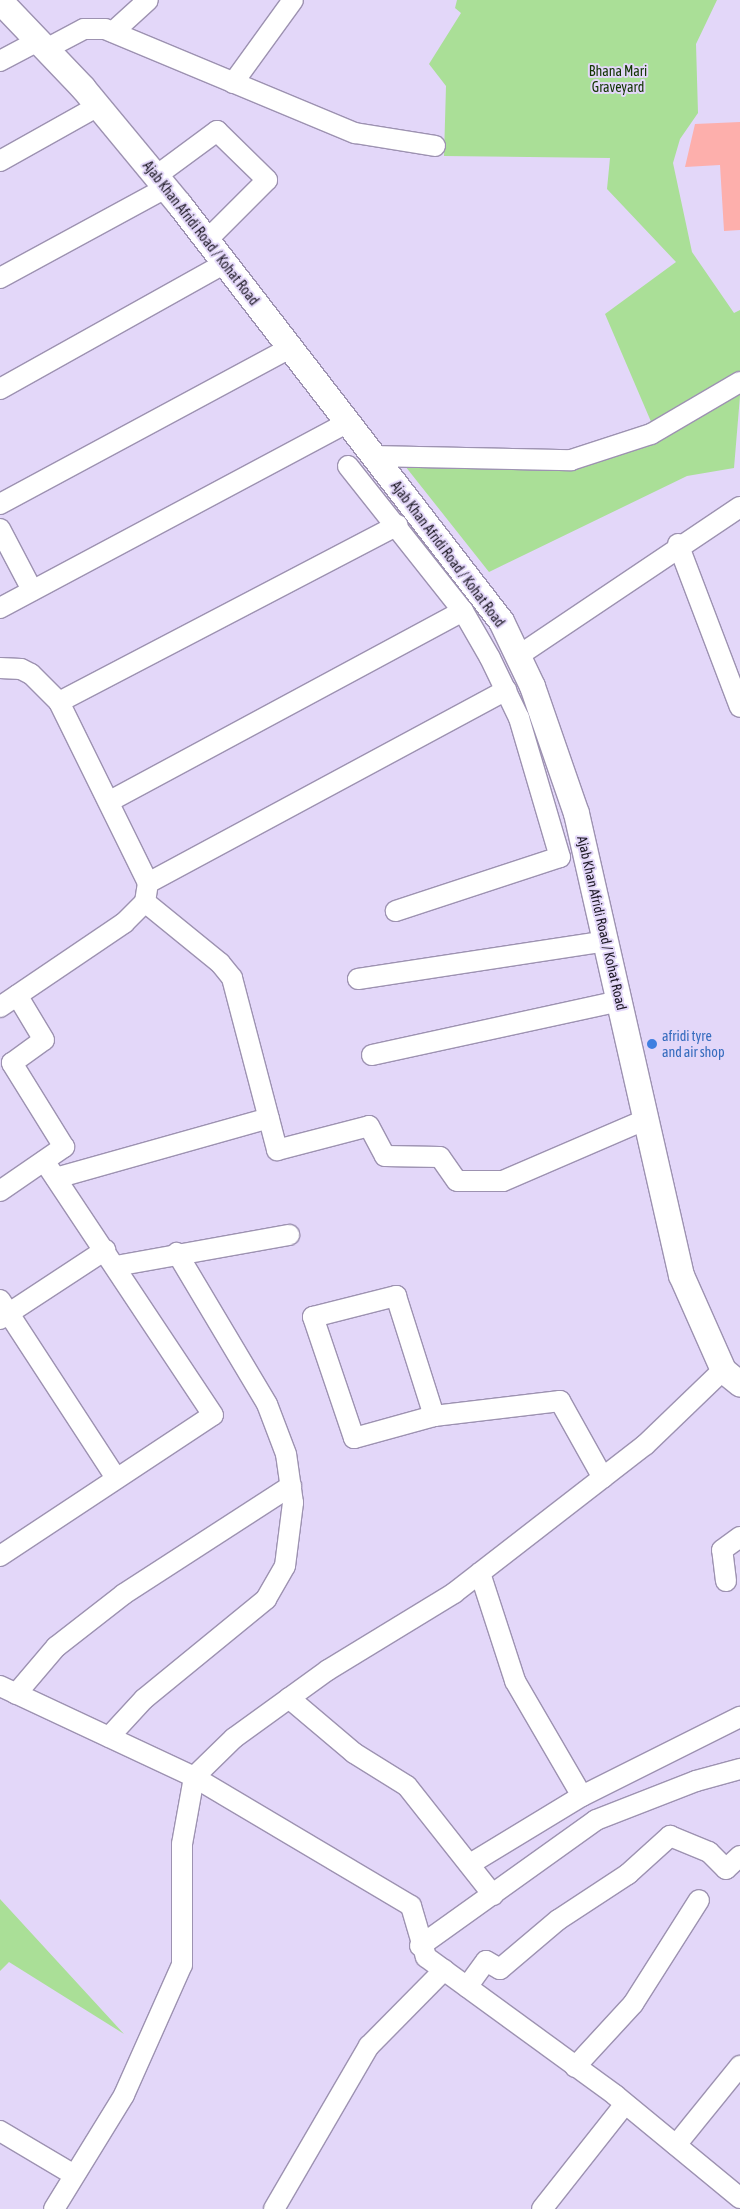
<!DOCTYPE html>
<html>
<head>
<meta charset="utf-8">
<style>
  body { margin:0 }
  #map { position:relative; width:740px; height:2209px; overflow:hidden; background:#e3d7f9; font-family:"Asap Condensed",sans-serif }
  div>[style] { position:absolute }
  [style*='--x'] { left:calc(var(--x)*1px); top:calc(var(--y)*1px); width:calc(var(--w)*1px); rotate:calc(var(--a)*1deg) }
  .green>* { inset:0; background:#aadf97 }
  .building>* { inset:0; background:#fdafac }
  .roads { filter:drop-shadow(1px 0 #9d92b1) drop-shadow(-1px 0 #9d92b1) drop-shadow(0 1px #9d92b1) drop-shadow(0 -1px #9d92b1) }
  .minor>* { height:20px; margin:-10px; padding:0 10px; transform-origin:10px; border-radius:10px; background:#fff }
  .major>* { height:25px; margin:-12.5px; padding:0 12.5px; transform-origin:12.5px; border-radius:12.5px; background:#fff }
  .dots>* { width:14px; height:14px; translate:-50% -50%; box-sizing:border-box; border:2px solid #e3d7f9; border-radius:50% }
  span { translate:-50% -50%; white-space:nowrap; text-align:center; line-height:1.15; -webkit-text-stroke:4px #e3d7f9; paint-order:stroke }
  .park-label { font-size:14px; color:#123502 }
  .street-label { font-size:14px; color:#1c1824 }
  .shop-label { font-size:14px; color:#366cbe }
  .left { translate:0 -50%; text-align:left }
</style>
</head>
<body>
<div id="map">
  <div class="green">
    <i style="clip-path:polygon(457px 0,717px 0,696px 44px,698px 113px,680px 139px,673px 163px,692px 252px,734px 313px,740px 310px,740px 396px,734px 468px,687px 476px,489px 572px,390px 447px,571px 460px,655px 431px,605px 314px,676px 262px,607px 189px,610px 158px,444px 156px,446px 86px,429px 64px,461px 13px,455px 8px)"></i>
    <i style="clip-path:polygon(0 1899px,124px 2034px,9px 1962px,0 1971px)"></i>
  </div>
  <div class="building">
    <i style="clip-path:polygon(740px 122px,740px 230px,724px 231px,720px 165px,685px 167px,695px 124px)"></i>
  </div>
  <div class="roads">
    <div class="minor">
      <i style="--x:113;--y:32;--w:47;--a:-42.4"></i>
      <i style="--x:46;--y:49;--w:43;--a:-27.8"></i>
      <i style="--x:84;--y:29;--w:21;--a:0"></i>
      <i style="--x:105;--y:29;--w:271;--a:22.6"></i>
      <i style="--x:355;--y:133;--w:81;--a:9.2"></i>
      <i style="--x:0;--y:61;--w:43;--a:-27.8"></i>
      <i style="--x:233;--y:83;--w:102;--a:-54.1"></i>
      <i style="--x:0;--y:161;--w:112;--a:-29.3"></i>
      <i style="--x:156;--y:176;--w:76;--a:-36.4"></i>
      <i style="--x:217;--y:131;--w:70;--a:44.4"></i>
      <i style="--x:267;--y:180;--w:85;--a:135"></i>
      <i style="--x:0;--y:278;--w:189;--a:-28.5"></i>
      <i style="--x:0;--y:389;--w:258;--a:-29.2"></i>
      <i style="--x:372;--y:456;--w:199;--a:1.2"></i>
      <i style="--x:571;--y:460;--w:84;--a:-18"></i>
      <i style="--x:651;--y:434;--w:103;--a:-30.3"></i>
      <i style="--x:348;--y:466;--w:185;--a:51.6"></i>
      <i style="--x:463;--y:611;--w:54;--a:60.1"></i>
      <i style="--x:490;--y:658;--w:67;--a:64.2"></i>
      <i style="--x:519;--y:718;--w:145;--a:73.6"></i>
      <i style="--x:560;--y:857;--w:173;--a:161.8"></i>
      <i style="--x:0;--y:504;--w:331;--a:-28.3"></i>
      <i style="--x:0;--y:529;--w:69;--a:62.3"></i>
      <i style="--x:678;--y:544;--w:174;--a:69.2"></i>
      <i style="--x:0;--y:608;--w:395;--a:-28.1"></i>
      <i style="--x:518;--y:656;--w:267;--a:-33.9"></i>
      <i style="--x:0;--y:668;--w:21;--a:3"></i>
      <i style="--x:21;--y:669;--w:11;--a:27"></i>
      <i style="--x:31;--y:674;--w:40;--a:45"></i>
      <i style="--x:59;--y:702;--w:202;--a:63.8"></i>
      <i style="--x:148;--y:883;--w:19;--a:99"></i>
      <i style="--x:145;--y:902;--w:30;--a:135"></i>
      <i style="--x:124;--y:923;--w:150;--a:145.9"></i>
      <i style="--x:59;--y:702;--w:382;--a:-27.6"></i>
      <i style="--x:110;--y:801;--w:401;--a:-28.3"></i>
      <i style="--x:148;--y:883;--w:407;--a:-28.3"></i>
      <i style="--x:145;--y:902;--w:97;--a:39.1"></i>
      <i style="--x:220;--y:963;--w:19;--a:51"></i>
      <i style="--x:232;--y:978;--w:178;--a:75.3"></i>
      <i style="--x:277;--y:1150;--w:95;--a:-14.6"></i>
      <i style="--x:369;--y:1126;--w:34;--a:62"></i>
      <i style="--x:385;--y:1156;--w:55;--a:1"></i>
      <i style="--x:440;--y:1157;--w:29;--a:55"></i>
      <i style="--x:457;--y:1181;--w:46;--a:0"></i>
      <i style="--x:503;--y:1181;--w:157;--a:-23.3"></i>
      <i style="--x:358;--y:979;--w:251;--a:-8.7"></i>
      <i style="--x:372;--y:1055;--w:254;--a:-12.3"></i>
      <i style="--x:56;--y:1178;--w:221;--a:-15.7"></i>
      <i style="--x:0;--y:1191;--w:78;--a:-34.5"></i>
      <i style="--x:64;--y:1147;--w:99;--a:-121.8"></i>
      <i style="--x:12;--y:1063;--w:39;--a:-36"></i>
      <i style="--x:44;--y:1040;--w:52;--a:-121"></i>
      <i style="--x:116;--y:1266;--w:176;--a:-10.2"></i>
      <i style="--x:0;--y:1300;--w:212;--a:56.9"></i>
      <i style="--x:0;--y:1319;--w:126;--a:-33.3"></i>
      <i style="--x:434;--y:1416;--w:83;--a:164.6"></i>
      <i style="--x:354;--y:1438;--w:128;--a:-108.7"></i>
      <i style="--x:313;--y:1317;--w:86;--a:-14.2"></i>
      <i style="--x:396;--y:1296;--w:126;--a:72.4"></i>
      <i style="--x:434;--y:1416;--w:127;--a:-6.8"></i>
      <i style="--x:560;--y:1401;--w:88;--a:60.8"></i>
      <i style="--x:0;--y:1556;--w:255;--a:-33.5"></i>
      <i style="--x:213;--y:1415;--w:305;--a:-123.6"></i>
      <i style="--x:480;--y:1573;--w:114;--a:72"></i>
      <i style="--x:515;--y:1681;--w:133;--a:59.8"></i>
      <i style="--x:582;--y:1796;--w:177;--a:-26.6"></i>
      <i style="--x:726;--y:1581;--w:31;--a:-97"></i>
      <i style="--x:722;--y:1550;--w:22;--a:-36"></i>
      <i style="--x:0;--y:1686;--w:214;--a:25.1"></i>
      <i style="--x:194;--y:1777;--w:252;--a:30.7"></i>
      <i style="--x:411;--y:1906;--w:53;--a:73.6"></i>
      <i style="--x:426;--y:1957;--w:234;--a:36.1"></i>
      <i style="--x:615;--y:2095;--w:162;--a:39.5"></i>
      <i style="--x:16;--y:1694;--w:62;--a:-49.6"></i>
      <i style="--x:56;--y:1647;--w:86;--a:-37.9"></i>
      <i style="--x:124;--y:1594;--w:199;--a:-32.9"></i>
      <i style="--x:289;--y:1698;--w:85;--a:40.2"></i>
      <i style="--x:354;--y:1753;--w:62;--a:31.9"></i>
      <i style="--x:407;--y:1786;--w:139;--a:51.7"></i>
      <i style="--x:109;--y:1737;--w:52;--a:-47.4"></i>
      <i style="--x:144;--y:1699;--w:158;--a:-39.3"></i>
      <i style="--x:266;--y:1599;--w:38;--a:-60"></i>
      <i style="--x:285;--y:1566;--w:64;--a:-82.8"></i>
      <i style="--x:293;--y:1503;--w:49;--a:-98.1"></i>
      <i style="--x:286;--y:1454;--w:53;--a:-110.8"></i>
      <i style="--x:267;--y:1404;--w:176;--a:-120.8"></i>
      <i style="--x:470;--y:1864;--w:131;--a:-31.3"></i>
      <i style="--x:420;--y:1946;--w:216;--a:-35.6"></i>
      <i style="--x:596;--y:1820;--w:107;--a:-21.3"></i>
      <i style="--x:696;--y:1781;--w:46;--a:-15.3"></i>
      <i style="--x:467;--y:1987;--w:32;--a:-54"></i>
      <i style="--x:486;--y:1961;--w:16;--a:30"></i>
      <i style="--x:500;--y:1969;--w:76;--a:-40.2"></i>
      <i style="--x:558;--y:1920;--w:84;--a:-33.3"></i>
      <i style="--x:628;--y:1874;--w:57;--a:-42.1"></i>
      <i style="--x:670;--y:1836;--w:42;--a:22.3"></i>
      <i style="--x:709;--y:1852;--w:24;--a:45"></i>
      <i style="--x:726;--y:1869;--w:19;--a:-43"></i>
      <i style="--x:575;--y:2067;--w:86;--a:-47.4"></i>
      <i style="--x:633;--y:2004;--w:123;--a:-57.6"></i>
      <i style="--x:0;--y:2131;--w:86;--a:30.7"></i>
      <i style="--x:676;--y:2145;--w:102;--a:-51"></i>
      <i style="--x:54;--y:2209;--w:134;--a:-58.4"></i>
      <i style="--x:124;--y:2095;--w:142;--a:-66"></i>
      <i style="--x:182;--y:1965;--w:121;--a:-90"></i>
      <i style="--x:182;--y:1844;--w:68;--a:-79.8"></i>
      <i style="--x:194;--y:1777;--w:56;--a:-44.3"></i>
      <i style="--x:234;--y:1738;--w:116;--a:-35.9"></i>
      <i style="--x:328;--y:1670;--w:148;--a:-31.4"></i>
      <i style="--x:454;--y:1593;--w:242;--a:-37.8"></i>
      <i style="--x:645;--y:1445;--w:108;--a:-43.9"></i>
      <i style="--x:274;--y:2209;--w:189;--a:-59.8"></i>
      <i style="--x:369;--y:2046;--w:107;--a:-45.4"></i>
      <i style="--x:542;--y:2209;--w:134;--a:-51.7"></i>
    </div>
    <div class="major">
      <i style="--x:0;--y:1;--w:120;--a:46.3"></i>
      <i style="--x:83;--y:88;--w:151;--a:50.4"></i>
      <i style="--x:179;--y:204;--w:527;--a:52.33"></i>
      <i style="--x:501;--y:621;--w:72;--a:64.5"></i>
      <i style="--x:532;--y:686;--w:134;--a:70.9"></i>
      <i style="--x:576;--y:813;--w:474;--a:77.2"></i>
      <i style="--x:681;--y:1275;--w:104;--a:66.1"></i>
      <i style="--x:723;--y:1370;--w:22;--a:39"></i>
    </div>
  </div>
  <div class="dots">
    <i style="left:652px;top:1044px;background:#3f7fe0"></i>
  </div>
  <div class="park-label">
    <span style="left:618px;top:79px">Bhana Mari<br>Graveyard</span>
  </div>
  <div class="street-label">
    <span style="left:201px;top:233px;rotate:52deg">Ajab Khan Afridi Road / Kohat Road</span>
    <span style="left:448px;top:554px;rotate:53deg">Ajab Khan Afridi Road / Kohat Road</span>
    <span style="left:602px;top:923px;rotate:77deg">Ajab Khan Afridi Road / Kohat Road</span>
  </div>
  <div class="shop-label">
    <span class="left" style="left:662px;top:1044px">afridi tyre<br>and air shop</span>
  </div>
</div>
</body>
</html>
